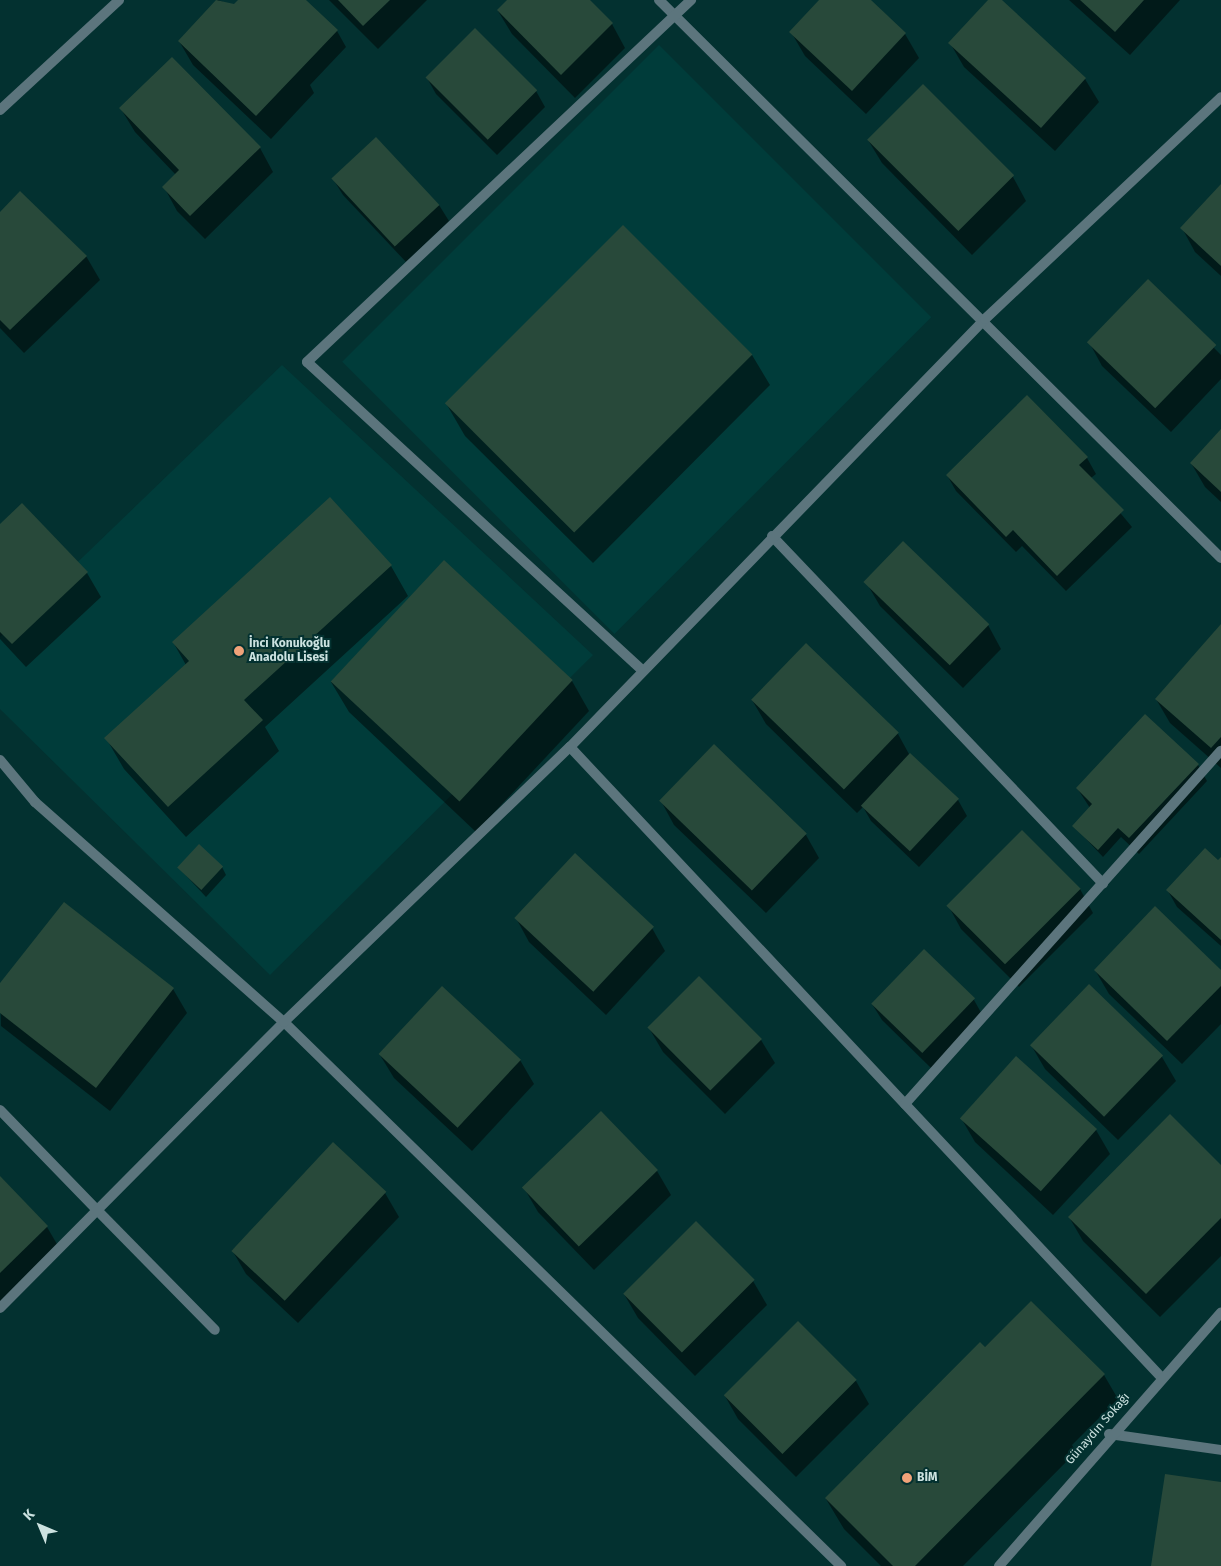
<!DOCTYPE html>
<html>
<head>
<meta charset="utf-8">
<style>
  body { margin:0 }
  #map { position:relative; width:1221px; height:1566px; overflow:hidden; background:#033130; font-family:"Fira Sans",sans-serif }
  div>[style] { position:absolute }
  [style*='--x'] { left:calc(var(--x)*1px); top:calc(var(--y)*1px); width:calc(var(--w)*1px); rotate:calc(var(--a)*1deg) }
  .built>* { inset:0; background:#003c3a; transform-origin:0 0 }
  .shadow>* { inset:0; background:#0007 }
  .building>* { inset:0; background:#28493a; transform-origin:0 0 }
  .service>* { height:10px; margin:-5px; padding:0 5px; transform-origin:5px; border-radius:5px; background:#5c757d }
  .minor>* { height:10px; margin:-5px; padding:0 5px; transform-origin:5px; border-radius:5px; background:#5c757d }
  .tertiary>* { height:10px; margin:-5px; padding:0 5px; transform-origin:5px; border-radius:5px; background:#5c757d }
  .dots>* { width:14px; height:14px; translate:-50% -50%; box-sizing:border-box; border:2px solid #033130; border-radius:50% }
  span { translate:-50% -50%; white-space:nowrap; text-align:center; line-height:1.15; -webkit-text-stroke:4px #033130; paint-order:stroke }
  .poi-label { font-size:12px; color:#cce2e0; font-weight:700 }
  .left { translate:0 -50%; text-align:left }
  .street-label { font-size:12px; color:#cce2e0 }
  .north { position:absolute; left:15px; top:1501px; width:50px; height:50px; -webkit-text-stroke:4px #033130; paint-order:stroke; rotate:315deg; font-size:14px; font-weight:700; line-height:20px; text-align:center; color:#cce2e0 }
  .north::after { content:''; display:block; margin:auto; width:18px; height:22px; background:#cce2e0; clip-path:polygon(50% 0,100% 100%,50% 72%,0 100%) }
</style>
</head>
<body>
<div id="map">
  <div class="built">
    <i style="left:659px;top:45px;width:385px;height:448px;rotate:45deg"></i>
    <i style="clip-path:polygon(282px 365px,593px 655px,270px 975px,0 709px,0 637px)"></i>
  </div>
  <div class="shadow">
    <i style="clip-path:polygon(218px 0,234px 6px,240px 0,304px 0,337px 31px,346px 47px,310px 85px,314px 93px,271px 139px,193px 65px,179px 41px)"></i>
    <i style="clip-path:polygon(329px 0,427px 0,378px 49px)"></i>
    <i style="clip-path:polygon(509px 0,588px 0,612px 24px,625px 48px,575px 98px,512px 34px,498px 11px)"></i>
    <i style="clip-path:polygon(821px 0,869px 0,905px 34px,919px 58px,866px 114px,805px 56px,791px 32px)"></i>
    <i style="clip-path:polygon(989px 0,1000px 0,1085px 79px,1099px 102px,1055px 151px,964px 67px,950px 43px)"></i>
    <i style="clip-path:polygon(1069px 0,1180px 0,1130px 55px)"></i>
    <i style="clip-path:polygon(427px 78px,536px 91px,545px 107px,497px 155px,436px 94px)"></i>
    <i style="clip-path:polygon(121px 109px,260px 148px,273px 172px,205px 239px,177px 211px,164px 187px,176px 175px,135px 132px)"></i>
    <i style="clip-path:polygon(868px 140px,1013px 177px,1026px 201px,972px 255px,882px 163px)"></i>
    <i style="clip-path:polygon(333px 179px,439px 205px,449px 221px,406px 262px,343px 195px)"></i>
    <i style="clip-path:polygon(1221px 186px,1221px 276px,1195px 252px,1182px 228px)"></i>
    <i style="clip-path:polygon(0 214px,86px 256px,100px 280px,24px 353px,0 328px)"></i>
    <i style="clip-path:polygon(1148px 281px,1221px 355px,1221px 379px,1171px 432px,1102px 366px,1089px 342px)"></i>
    <i style="clip-path:polygon(752px 355px,770px 385px,593px 563px,465px 436px,447px 405px)"></i>
    <i style="clip-path:polygon(1221px 431px,1221px 502px,1205px 487px,1191px 463px)"></i>
    <i style="clip-path:polygon(1087px 458px,1096px 474px,1091px 478px,1132px 527px,1066px 591px,1022px 546px,1016px 552px,956px 491px,947px 475px)"></i>
    <i style="clip-path:polygon(0 526px,87px 573px,101px 597px,26px 667px,0 639px)"></i>
    <i style="clip-path:polygon(391px 566px,408px 596px,265px 727px,279px 751px,186px 837px,124px 769px,106px 738px,186px 665px,173px 642px)"></i>
    <i style="clip-path:polygon(866px 582px,988px 625px,1001px 649px,963px 688px,880px 606px)"></i>
    <i style="clip-path:polygon(1221px 626px,1221px 768px,1170px 723px,1156px 699px)"></i>
    <i style="clip-path:polygon(806px 645px,898px 734px,909px 754px,958px 800px,967px 816px,919px 867px,871px 821px,863px 807px,857px 813px,766px 724px,752px 700px)"></i>
    <i style="clip-path:polygon(572px 681px,589px 711px,476px 832px,349px 712px,331px 682px)"></i>
    <i style="clip-path:polygon(1198px 765px,1207px 781px,1139px 854px,1121px 837px,1103px 857px,1074px 826px,1090px 808px,1077px 788px)"></i>
    <i style="clip-path:polygon(661px 801px,806px 835px,819px 858px,766px 913px,674px 825px)"></i>
    <i style="clip-path:polygon(1221px 859px,1221px 946px,1177px 907px,1168px 891px)"></i>
    <i style="clip-path:polygon(222px 867px,226px 875px,206px 897px,179px 868px)"></i>
    <i style="clip-path:polygon(1080px 889px,1093px 913px,1019px 987px,961px 929px,948px 905px)"></i>
    <i style="clip-path:polygon(516px 918px,652px 928px,665px 951px,606px 1015px,529px 942px)"></i>
    <i style="clip-path:polygon(1095px 970px,1221px 972px,1221px 1024px,1182px 1064px,1109px 994px)"></i>
    <i style="clip-path:polygon(0 985px,173px 989px,187px 1013px,110px 1111px,1px 1026px)"></i>
    <i style="clip-path:polygon(1089px 986px,1162px 1057px,1176px 1081px,1118px 1140px,1045px 1069px,1031px 1045px)"></i>
    <i style="clip-path:polygon(442px 987px,520px 1060px,534px 1084px,472px 1151px,394px 1078px,380px 1055px)"></i>
    <i style="clip-path:polygon(974px 1000px,983px 1016px,931px 1068px,882px 1020px,872px 1004px)"></i>
    <i style="clip-path:polygon(649px 1028px,761px 1040px,775px 1063px,725px 1114px,663px 1052px)"></i>
    <i style="clip-path:polygon(1016px 1057px,1096px 1130px,1110px 1154px,1053px 1215px,975px 1142px,961px 1118px)"></i>
    <i style="clip-path:polygon(601px 1113px,657px 1171px,671px 1195px,594px 1270px,538px 1212px,524px 1188px)"></i>
    <i style="clip-path:polygon(1221px 1167px,1221px 1256px,1160px 1317px,1083px 1241px,1069px 1217px)"></i>
    <i style="clip-path:polygon(0 1178px,47px 1227px,61px 1251px,0 1308px)"></i>
    <i style="clip-path:polygon(385px 1193px,399px 1217px,298px 1323px,246px 1274px,232px 1250px)"></i>
    <i style="clip-path:polygon(696px 1223px,753px 1281px,767px 1305px,695px 1376px,638px 1318px,624px 1294px)"></i>
    <i style="clip-path:polygon(1031px 1303px,1104px 1375px,1118px 1399px,1072px 1445px,1076px 1452px,963px 1566px,881px 1566px,844px 1529px,826px 1499px)"></i>
    <i style="clip-path:polygon(856px 1381px,869px 1404px,796px 1477px,738px 1419px,725px 1396px)"></i>
  </div>
  <div class="building">
    <i style="clip-path:polygon(216px 0,234px 4px,238px 0,306px 0,338px 30px,256px 116px,178px 41px)"></i>
    <i style="clip-path:polygon(338px 0,390px 0,363px 26px)"></i>
    <i style="clip-path:polygon(507px 0,590px 0,613px 23px,561px 75px,497px 10px)"></i>
    <i style="clip-path:polygon(819px 0,871px 0,906px 33px,852px 91px,789px 32px)"></i>
    <i style="clip-path:polygon(988px 0,1002px 0,1086px 78px,1041px 128px,948px 43px)"></i>
    <i style="clip-path:polygon(1080px 0,1144px 0,1115px 32px)"></i>
    <i style="left:475px;top:28px;width:88px;height:70px;rotate:45deg"></i>
    <i style="clip-path:polygon(172px 57px,261px 147px,190px 216px,162px 187px,179px 170px,119px 108px)"></i>
    <i style="left:923px;top:84px;width:129px;height:79px;rotate:45deg"></i>
    <i style="left:376px;top:137px;width:93px;height:61px;rotate:47deg"></i>
    <i style="clip-path:polygon(1221px 184px,1221px 266px,1180px 228px)"></i>
    <i style="clip-path:polygon(20px 191px,87px 256px,10px 330px,0 320px,0 212px)"></i>
    <i style="left:623px;top:225px;width:183px;height:252px;rotate:45deg"></i>
    <i style="left:1148px;top:279px;width:95px;height:88px;rotate:44deg"></i>
    <i style="clip-path:polygon(1027px 395px,1088px 457px,1079px 465px,1124px 510px,1057px 576px,1013px 530px,1006px 537px,946px 475px)"></i>
    <i style="clip-path:polygon(1221px 429px,1221px 492px,1190px 463px)"></i>
    <i style="clip-path:polygon(330px 497px,392px 565px,244px 700px,263px 720px,168px 807px,104px 738px,189px 661px,172px 642px)"></i>
    <i style="clip-path:polygon(22px 503px,88px 572px,12px 644px,0 632px,0 524px)"></i>
    <i style="left:903px;top:541px;width:120px;height:57px;rotate:44deg"></i>
    <i style="left:444px;top:560px;width:176px;height:166px;rotate:43deg"></i>
    <i style="clip-path:polygon(1221px 624px,1221px 737px,1211px 748px,1155px 699px)"></i>
    <i style="left:806px;top:643px;width:129px;height:79px;rotate:44deg"></i>
    <i style="clip-path:polygon(1145px 714px,1199px 764px,1129px 838px,1118px 828px,1098px 850px,1072px 826px,1092px 804px,1076px 788px)"></i>
    <i style="left:714px;top:744px;width:129px;height:79px;rotate:44deg"></i>
    <i style="left:910px;top:753px;width:67px;height:72px;rotate:43deg"></i>
    <i style="left:1022px;top:830px;width:83px;height:107px;rotate:45deg"></i>
    <i style="left:199px;top:844px;width:33px;height:32px;rotate:43deg"></i>
    <i style="clip-path:polygon(1205px 848px,1218px 860px,1221px 857px,1221px 940px,1166px 890px)"></i>
    <i style="left:575px;top:853px;width:108px;height:89px;rotate:43deg"></i>
    <i style="clip-path:polygon(64px 902px,174px 988px,96px 1088px,0 1013px,0 983px)"></i>
    <i style="clip-path:polygon(1155px 906px,1221px 970px,1221px 986px,1167px 1041px,1094px 970px)"></i>
    <i style="left:924px;top:949px;width:71px;height:76px;rotate:44deg"></i>
    <i style="left:699px;top:976px;width:89px;height:73px;rotate:45deg"></i>
    <i style="left:1089px;top:984px;width:103px;height:85px;rotate:44deg"></i>
    <i style="left:442px;top:986px;width:108px;height:93px;rotate:43deg"></i>
    <i style="left:1016px;top:1056px;width:109px;height:84px;rotate:42deg"></i>
    <i style="left:601px;top:1111px;width:82px;height:110px;rotate:46deg"></i>
    <i style="clip-path:polygon(1170px 1114px,1221px 1165px,1221px 1218px,1146px 1294px,1068px 1217px)"></i>
    <i style="left:333px;top:1142px;width:73px;height:149px;rotate:43deg"></i>
    <i style="clip-path:polygon(0 1176px,48px 1226px,0 1273px)"></i>
    <i style="left:696px;top:1221px;width:83px;height:103px;rotate:45deg"></i>
    <i style="clip-path:polygon(1031px 1301px,1105px 1374px,915px 1566px,893px 1566px,825px 1498px,980px 1342px,985px 1347px)"></i>
    <i style="left:798px;top:1321px;width:83px;height:105px;rotate:45deg"></i>
    <i style="clip-path:polygon(1165px 1474px,1221px 1482px,1221px 1566px,1151px 1566px)"></i>
  </div>
  <div class="service">
    <i style="--x:97;--y:1210;--w:168;--a:45.5"></i>
  </div>
  <div class="minor">
    <i style="--x:659;--y:0;--w:792;--a:44.8"></i>
    <i style="--x:772;--y:536;--w:480;--a:46.4"></i>
    <i style="--x:642;--y:670;--w:455;--a:-137.4"></i>
    <i style="--x:307;--y:362;--w:528;--a:-43.31"></i>
    <i style="--x:570;--y:747;--w:862;--a:46.83"></i>
    <i style="--x:0;--y:760;--w:55;--a:50.2"></i>
    <i style="--x:35;--y:802;--w:332;--a:41.5"></i>
    <i style="--x:284;--y:1022;--w:779;--a:44.32"></i>
    <i style="--x:905;--y:1104;--w:474;--a:-48.2"></i>
    <i style="--x:0;--y:1110;--w:139;--a:45.9"></i>
    <i style="--x:0;--y:1308;--w:403;--a:-45.2"></i>
    <i style="--x:284;--y:1022;--w:397;--a:-43.9"></i>
    <i style="--x:570;--y:747;--w:596;--a:-45.88"></i>
    <i style="--x:985;--y:319;--w:324;--a:-43.2"></i>
    <i style="--x:1109;--y:1434;--w:113;--a:8.1"></i>
  </div>
  <div class="tertiary">
    <i style="--x:0;--y:110;--w:162;--a:-42.7"></i>
    <i style="--x:999;--y:1566;--w:337;--a:-48.8"></i>
  </div>
  <div class="dots">
    <i style="left:239px;top:651px;background:#f0a279"></i>
    <i style="left:907px;top:1478px;background:#f0a279"></i>
  </div>
  <div class="poi-label">
    <span class="left" style="left:249px;top:651px">İnci Konukoğlu<br>Anadolu Lisesi</span>
    <span class="left" style="left:917px;top:1478px">BİM</span>
  </div>
  <div class="street-label">
    <span style="left:1098px;top:1429px;rotate:-49deg">Günaydın Sokağı</span>
  </div>
  <div class="north">K</div>
</div>
</body>
</html>
